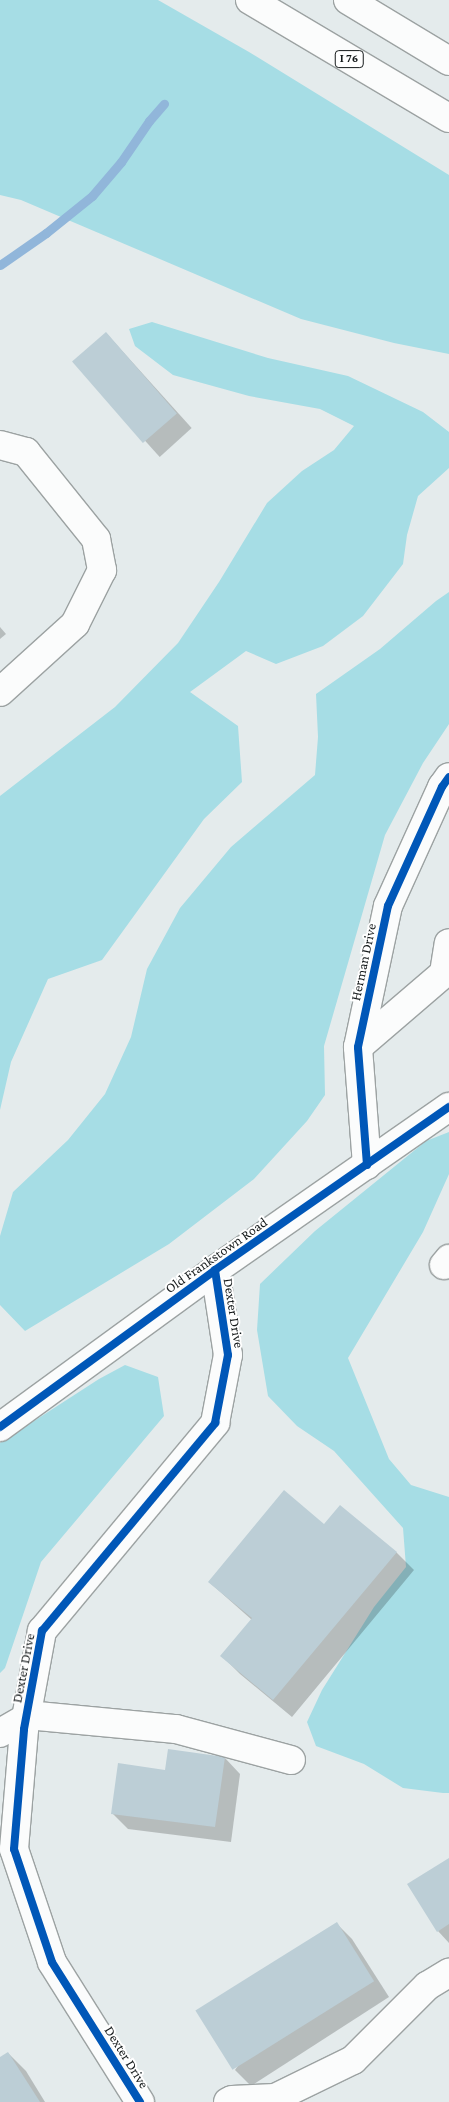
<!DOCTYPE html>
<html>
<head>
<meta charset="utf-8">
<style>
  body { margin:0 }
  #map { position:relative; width:449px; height:2102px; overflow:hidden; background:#e4ebec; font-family:"Crimson Pro",serif }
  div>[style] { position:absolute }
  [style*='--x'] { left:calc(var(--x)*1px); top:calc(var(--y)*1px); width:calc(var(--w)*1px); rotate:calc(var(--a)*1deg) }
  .green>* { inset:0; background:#a6dde5 }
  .shadow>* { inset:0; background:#0003; transform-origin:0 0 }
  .stream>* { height:9px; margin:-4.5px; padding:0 4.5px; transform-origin:4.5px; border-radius:4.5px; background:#91b6da }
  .building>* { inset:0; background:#bcced6; transform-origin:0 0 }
  .roads { filter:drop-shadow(1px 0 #9ca2a2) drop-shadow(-1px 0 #9ca2a2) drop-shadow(0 1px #9ca2a2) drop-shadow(0 -1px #9ca2a2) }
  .minor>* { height:28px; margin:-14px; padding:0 14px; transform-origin:14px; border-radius:14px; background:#fbfcfc }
  .highway>* { height:28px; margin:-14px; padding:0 14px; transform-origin:14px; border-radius:14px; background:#fbfcfc }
  .cycleway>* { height:8px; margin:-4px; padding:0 4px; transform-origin:4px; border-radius:4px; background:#0057b8 }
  span { translate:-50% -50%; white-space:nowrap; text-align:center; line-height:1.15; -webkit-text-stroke:4px #fff; paint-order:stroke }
  .shield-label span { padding:1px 4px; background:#fff; border:1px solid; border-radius:4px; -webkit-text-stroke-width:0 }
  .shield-label { font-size:12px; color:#151a1b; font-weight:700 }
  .street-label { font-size:14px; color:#151a1b }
</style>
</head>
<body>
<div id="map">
  <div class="green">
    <i style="clip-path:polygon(0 0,158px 0,249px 52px,449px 175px,449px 354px,394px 343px,301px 319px,21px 200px,0 195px)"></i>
    <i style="clip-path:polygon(152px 322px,268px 358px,348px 376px,423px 412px,449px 432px,449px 468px,418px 496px,407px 535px,403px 564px,363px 616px,323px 646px,276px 664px,246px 651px,190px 692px,238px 726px,242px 782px,204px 819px,102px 960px,48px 979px,11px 1062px,0 1110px,0 796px,115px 707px,178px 643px,219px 582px,267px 503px,302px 471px,334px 450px,354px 426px,320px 409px,249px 396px,173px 375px,135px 346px,129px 329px)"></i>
    <i style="clip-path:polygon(449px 592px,449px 724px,423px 763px,385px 835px,324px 1046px,325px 1095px,307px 1121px,254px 1179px,169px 1244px,25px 1331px,0 1305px,0 1236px,13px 1192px,68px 1140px,105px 1094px,131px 1037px,147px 969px,180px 908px,231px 847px,315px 775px,318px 737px,316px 694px,380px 649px,436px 601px)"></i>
    <i style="clip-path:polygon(449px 1132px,449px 1174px,423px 1232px,348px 1358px,389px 1459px,411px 1485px,449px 1497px,449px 1793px,443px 1793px,403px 1788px,364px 1764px,316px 1746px,307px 1722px,322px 1690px,374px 1607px,406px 1567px,403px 1528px,334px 1451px,297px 1426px,268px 1396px,257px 1330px,260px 1284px,315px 1231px,426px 1141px)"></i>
    <i style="clip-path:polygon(125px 1365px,158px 1377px,164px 1416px,41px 1562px,5px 1668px,0 1673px,0 1443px,99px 1379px)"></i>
  </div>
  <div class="shadow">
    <i style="left:106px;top:333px;width:128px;height:43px;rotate:48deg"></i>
    <i style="clip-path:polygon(0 627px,6px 634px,0 639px)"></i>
    <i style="clip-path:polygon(324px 1526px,396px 1552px,414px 1570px,292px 1717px,240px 1674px,222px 1656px,252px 1620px,209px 1582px)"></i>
    <i style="clip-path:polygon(225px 1758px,240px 1774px,231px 1842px,128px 1829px,113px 1814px,166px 1771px)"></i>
    <i style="clip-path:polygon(449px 1860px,449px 1943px,438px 1931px)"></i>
    <i style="clip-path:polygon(337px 1924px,352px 1939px,389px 1997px,251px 2086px,235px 2070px)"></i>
    <i style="clip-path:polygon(8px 2053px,26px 2071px,45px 2102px,0 2102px,0 2058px)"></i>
  </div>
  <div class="stream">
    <i style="--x:0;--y:265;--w:56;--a:-34.8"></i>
    <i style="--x:46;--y:233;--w:59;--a:-38.8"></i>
    <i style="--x:92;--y:196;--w:45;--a:-49.5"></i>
    <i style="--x:121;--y:162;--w:50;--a:-55.7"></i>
    <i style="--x:149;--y:121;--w:23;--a:-49"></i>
  </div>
  <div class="building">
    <i style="left:106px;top:332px;width:108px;height:45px;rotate:49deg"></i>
    <i style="clip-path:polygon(284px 1490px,324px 1524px,340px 1505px,397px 1552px,273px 1700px,220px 1656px,252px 1618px,208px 1582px)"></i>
    <i style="clip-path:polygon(168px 1749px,225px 1757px,215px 1827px,111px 1814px,118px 1763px,165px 1770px)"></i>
    <i style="clip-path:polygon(449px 1858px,449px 1924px,437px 1932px,407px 1884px)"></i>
    <i style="left:337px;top:1922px;width:70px;height:167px;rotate:58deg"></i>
    <i style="clip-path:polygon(8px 2052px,40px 2102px,0 2102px,0 2057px)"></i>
  </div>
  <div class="roads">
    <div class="minor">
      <i style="--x:0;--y:445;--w:27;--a:15"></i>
      <i style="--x:26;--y:452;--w:112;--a:51.2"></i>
      <i style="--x:96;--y:539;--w:32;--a:79"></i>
      <i style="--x:102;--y:570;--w:60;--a:116.6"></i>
      <i style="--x:75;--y:624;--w:101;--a:137.8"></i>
      <i style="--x:444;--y:973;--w:30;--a:-81"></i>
      <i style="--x:358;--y:1047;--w:120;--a:-40.6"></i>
      <i style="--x:367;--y:1165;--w:118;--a:-94.4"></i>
      <i style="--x:358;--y:1047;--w:144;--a:-78"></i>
      <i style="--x:388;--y:906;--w:131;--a:-65.6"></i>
      <i style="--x:442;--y:787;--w:12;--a:-55"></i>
      <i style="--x:444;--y:1265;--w:8;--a:-50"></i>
      <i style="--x:0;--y:1427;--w:266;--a:-36.1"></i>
      <i style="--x:215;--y:1270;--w:285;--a:-34.9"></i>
      <i style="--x:27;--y:1715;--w:150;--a:5.4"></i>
      <i style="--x:176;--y:1729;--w:119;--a:15.1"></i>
      <i style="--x:0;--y:1733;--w:30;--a:-30"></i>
      <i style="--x:140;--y:2102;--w:165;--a:-122.2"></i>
      <i style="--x:52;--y:1962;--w:119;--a:-108.6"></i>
      <i style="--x:14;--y:1849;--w:120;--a:-85.2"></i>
      <i style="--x:24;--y:1729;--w:100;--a:-79.6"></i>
      <i style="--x:42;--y:1631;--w:271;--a:-50.2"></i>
      <i style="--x:215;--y:1423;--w:69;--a:-79.2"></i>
      <i style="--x:228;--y:1355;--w:86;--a:-98.7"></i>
      <i style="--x:228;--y:2102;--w:4;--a:-27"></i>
      <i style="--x:232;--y:2100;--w:43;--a:-2.7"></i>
      <i style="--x:275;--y:2098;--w:87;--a:-26"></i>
      <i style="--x:353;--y:2060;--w:105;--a:-45"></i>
      <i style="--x:427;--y:1986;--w:26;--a:-31"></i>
    </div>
    <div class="highway">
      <i style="--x:250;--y:0;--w:231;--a:30.7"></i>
      <i style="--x:348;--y:0;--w:118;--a:31.1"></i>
    </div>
  </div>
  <div class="cycleway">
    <i style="--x:367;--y:1165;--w:118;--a:-94.4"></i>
    <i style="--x:358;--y:1047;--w:144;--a:-78"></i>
    <i style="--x:388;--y:906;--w:131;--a:-65.6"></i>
    <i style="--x:442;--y:787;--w:12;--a:-55"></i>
    <i style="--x:0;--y:1427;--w:266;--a:-36.1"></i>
    <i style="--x:215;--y:1270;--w:285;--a:-34.9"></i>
    <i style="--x:140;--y:2102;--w:165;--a:-122.2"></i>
    <i style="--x:52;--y:1962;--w:119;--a:-108.6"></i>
    <i style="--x:14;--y:1849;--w:120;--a:-85.2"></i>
    <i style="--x:24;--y:1729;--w:100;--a:-79.6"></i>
    <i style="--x:42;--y:1631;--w:271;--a:-50.2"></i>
    <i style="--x:215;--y:1423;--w:69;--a:-79.2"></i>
    <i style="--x:228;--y:1355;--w:86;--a:-98.7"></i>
  </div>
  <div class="shield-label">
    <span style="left:349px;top:59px">I 76</span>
  </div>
  <div class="street-label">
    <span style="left:363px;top:962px;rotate:-78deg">Herman Drive</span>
    <span style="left:216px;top:1255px;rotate:-35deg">Old Frankstown Road</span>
    <span style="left:234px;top:1313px;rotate:81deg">Dexter Drive</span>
    <span style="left:23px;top:1668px;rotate:-79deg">Dexter Drive</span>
    <span style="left:127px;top:2057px;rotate:58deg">Dexter Drive</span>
  </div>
</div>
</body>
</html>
